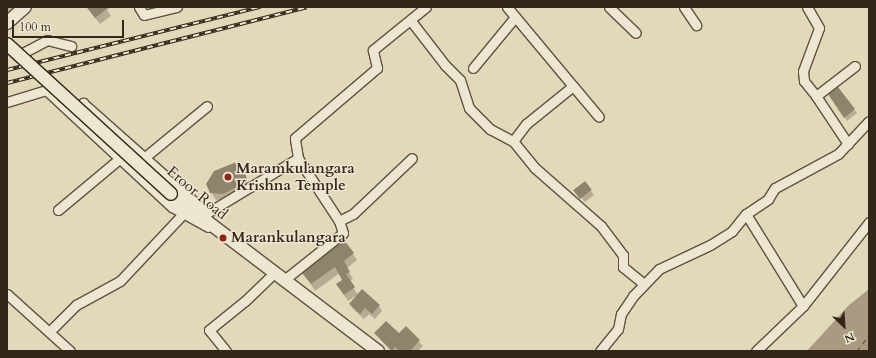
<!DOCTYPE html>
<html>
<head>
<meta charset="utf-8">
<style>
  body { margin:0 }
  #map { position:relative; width:876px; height:358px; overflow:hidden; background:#e3d8b9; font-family:Cardo,serif }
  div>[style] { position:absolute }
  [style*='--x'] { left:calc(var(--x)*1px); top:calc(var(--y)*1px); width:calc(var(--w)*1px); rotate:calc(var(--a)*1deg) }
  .water>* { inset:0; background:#a89b82 }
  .shadow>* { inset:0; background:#0003 }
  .ferry>* { height:1px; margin-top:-0.5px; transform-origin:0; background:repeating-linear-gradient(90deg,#574938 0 5px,transparent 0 9px) }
  .building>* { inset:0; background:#8f836c; transform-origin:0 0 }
  .roads { filter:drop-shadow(1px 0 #605240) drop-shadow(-1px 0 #605240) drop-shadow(0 1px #605240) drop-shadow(0 -1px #605240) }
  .minor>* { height:9px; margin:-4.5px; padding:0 4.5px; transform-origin:4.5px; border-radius:4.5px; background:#ede6d2 }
  .secondary>* { height:12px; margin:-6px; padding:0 6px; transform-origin:6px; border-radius:6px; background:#ede6d2 }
  .rail>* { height:3.5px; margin-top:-1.75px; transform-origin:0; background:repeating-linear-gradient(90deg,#ede6d2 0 6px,#342618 0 12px); box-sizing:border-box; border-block:1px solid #342618 }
  .bridges { filter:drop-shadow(1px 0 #342618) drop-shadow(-1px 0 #342618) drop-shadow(0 1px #342618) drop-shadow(0 -1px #342618) }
  .secondary-bridge>* { height:12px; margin:-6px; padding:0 6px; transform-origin:6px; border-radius:6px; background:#ede6d2 }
  .dots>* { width:11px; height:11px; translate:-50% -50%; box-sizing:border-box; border:2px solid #ede6d2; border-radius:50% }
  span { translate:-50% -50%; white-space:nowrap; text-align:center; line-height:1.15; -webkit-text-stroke:3px #ede6d2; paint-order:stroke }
  .poi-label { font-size:15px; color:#342618; font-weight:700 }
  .left { translate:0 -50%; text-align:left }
  .street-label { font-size:15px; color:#342618 }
  .frame { position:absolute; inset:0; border:8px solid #342618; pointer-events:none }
  .north { position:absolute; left:824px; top:306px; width:40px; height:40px; -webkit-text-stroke:3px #ede6d2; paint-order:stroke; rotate:155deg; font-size:11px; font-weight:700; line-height:16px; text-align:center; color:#342618 }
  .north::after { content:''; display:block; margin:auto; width:14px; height:18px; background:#342618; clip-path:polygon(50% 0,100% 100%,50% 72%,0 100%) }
  .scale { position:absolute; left:12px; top:20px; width:112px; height:18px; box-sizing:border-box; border:2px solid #342618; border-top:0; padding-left:5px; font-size:12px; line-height:14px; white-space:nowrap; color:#342618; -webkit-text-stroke:3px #ede6d2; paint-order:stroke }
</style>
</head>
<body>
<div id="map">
  <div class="water">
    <i style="clip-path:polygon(869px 289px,869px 351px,807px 351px,848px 306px)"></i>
  </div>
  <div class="shadow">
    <i style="clip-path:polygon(7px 7px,25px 7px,7px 20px)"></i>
    <i style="clip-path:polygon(86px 7px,111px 7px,107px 10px,111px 16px,100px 24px)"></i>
    <i style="clip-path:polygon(837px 89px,857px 113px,847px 121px,832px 98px)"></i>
    <i style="clip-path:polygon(239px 162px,252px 189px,228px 202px,216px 200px,211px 192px)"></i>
    <i style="clip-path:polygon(585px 183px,594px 195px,585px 202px,578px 194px)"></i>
    <i style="clip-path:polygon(344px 241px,357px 260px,347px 268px,353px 279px,349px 281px,358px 295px,379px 306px,382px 311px,375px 319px,369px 314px,364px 319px,354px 310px,350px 304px,357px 295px,348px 301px,342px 292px,344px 281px,340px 273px,315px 291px,304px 273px)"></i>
    <i style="clip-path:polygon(406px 328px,423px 346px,418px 351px,391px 351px,375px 333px,399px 335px)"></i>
  </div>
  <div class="ferry">
    <i style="--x:857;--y:351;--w:20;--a:-53"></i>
  </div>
  <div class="building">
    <i style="clip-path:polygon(87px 7px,109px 7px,95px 18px)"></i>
    <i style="clip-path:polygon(838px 87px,855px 109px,844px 118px,828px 94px)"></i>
    <i style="clip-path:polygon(239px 161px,248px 181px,223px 194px,210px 193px,206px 184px,214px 171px)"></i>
    <i style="left:585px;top:181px;width:11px;height:15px;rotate:52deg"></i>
    <i style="clip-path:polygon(344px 240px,354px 253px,344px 261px,350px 272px,346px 274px,355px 287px,344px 295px,336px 284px,342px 280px,335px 267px,311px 284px,302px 273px)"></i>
    <i style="clip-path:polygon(362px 289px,380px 305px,372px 314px,365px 308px,360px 314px,349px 304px)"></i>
    <i style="clip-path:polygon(386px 321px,399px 333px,406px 326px,420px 340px,410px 351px,399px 351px,395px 347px,392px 351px,374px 333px)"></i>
  </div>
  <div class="roads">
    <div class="minor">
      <i style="--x:139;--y:7;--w:9;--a:58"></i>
      <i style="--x:144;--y:15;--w:34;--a:-14"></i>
      <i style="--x:507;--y:7;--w:103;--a:50.1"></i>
      <i style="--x:573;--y:86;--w:60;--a:141"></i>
      <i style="--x:526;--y:124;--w:21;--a:127"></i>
      <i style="--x:609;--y:7;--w:37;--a:44"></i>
      <i style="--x:684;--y:7;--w:22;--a:56"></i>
      <i style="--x:807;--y:7;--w:24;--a:60"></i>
      <i style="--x:819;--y:28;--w:46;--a:110.4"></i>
      <i style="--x:803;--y:71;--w:10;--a:84"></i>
      <i style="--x:804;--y:81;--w:19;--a:51"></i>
      <i style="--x:411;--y:21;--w:56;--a:52.3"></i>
      <i style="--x:445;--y:65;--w:21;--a:45"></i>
      <i style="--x:460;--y:80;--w:29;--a:72"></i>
      <i style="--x:469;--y:108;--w:30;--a:45"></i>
      <i style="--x:490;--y:129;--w:26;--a:28"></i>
      <i style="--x:513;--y:141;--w:35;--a:51"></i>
      <i style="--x:535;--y:168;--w:88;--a:41.3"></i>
      <i style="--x:601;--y:226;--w:36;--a:53"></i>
      <i style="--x:623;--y:255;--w:12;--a:90"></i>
      <i style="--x:623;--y:267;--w:27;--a:39"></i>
      <i style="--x:19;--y:55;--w:32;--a:-28"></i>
      <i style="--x:47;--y:40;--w:25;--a:14"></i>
      <i style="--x:473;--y:68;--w:66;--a:-50.5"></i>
      <i style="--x:573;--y:86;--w:40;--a:50"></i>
      <i style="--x:7;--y:102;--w:41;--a:-17.1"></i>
      <i style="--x:46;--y:90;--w:172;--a:42.9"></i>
      <i style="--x:172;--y:207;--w:41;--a:29.1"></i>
      <i style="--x:72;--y:114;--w:16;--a:-45"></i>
      <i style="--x:83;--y:103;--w:166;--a:41.6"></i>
      <i style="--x:207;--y:213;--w:106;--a:-31.1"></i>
      <i style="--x:848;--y:144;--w:58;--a:-123.7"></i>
      <i style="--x:816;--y:96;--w:49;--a:-37.6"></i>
      <i style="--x:145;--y:157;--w:80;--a:-39.4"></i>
      <i style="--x:58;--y:210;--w:80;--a:-39.9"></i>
      <i style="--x:746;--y:214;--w:108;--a:58.2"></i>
      <i style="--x:339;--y:221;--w:16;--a:-27"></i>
      <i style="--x:353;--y:214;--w:81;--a:-43.5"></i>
      <i style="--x:284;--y:280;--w:75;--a:-38.5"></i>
      <i style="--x:343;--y:233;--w:13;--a:-108"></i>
      <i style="--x:339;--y:221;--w:75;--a:-123.1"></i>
      <i style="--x:298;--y:158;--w:20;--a:-99"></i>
      <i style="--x:295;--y:138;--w:108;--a:-40.5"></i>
      <i style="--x:377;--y:68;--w:18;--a:-103"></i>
      <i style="--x:373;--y:50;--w:68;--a:-39.1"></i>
      <i style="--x:7;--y:294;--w:85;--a:42.1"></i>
      <i style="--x:50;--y:331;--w:37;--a:-45"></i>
      <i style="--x:76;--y:305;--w:50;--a:-28.6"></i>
      <i style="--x:120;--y:281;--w:92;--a:-46.8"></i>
      <i style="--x:226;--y:351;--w:27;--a:-129"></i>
      <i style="--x:209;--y:330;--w:46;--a:-38.9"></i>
      <i style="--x:245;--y:301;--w:40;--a:-44"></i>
      <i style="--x:600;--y:351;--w:28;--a:-51"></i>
      <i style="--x:618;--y:329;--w:15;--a:-79"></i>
      <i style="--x:621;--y:314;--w:22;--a:-56"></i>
      <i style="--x:633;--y:296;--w:37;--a:-46"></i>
      <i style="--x:659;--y:269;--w:56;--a:-25.2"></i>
      <i style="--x:710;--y:245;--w:26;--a:-32"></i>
      <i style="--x:732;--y:231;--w:22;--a:-51"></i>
      <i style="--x:746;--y:214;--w:27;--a:-34"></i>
      <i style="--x:768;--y:199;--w:13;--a:-58"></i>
      <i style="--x:775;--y:188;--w:72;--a:-28.4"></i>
      <i style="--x:838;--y:154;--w:45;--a:-46.8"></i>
      <i style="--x:756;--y:351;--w:65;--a:-43.8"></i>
      <i style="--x:803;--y:306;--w:107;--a:-51.8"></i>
    </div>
    <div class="secondary">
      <i style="--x:7;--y:23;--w:24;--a:-42"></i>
      <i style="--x:171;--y:194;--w:260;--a:37.2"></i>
    </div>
  </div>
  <div class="rail">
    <i style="--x:7;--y:70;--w:261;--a:-14"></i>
    <i style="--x:7;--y:83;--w:309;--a:-14.2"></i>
  </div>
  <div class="bridges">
    <div class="secondary-bridge">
      <i style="--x:7;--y:44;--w:222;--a:42.4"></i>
    </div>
  </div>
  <div class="dots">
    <i style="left:228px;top:177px;background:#8f2418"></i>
    <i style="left:223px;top:238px;background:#8f2418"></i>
  </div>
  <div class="poi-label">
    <span class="left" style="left:236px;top:177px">Maramkulangara<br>Krishna Temple</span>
    <span class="left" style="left:231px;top:238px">Marankulangara</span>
  </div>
  <div class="street-label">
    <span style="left:197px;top:193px;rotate:40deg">Eroor Road</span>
  </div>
  <div class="frame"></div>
  <div class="north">N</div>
  <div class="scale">100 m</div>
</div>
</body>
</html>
